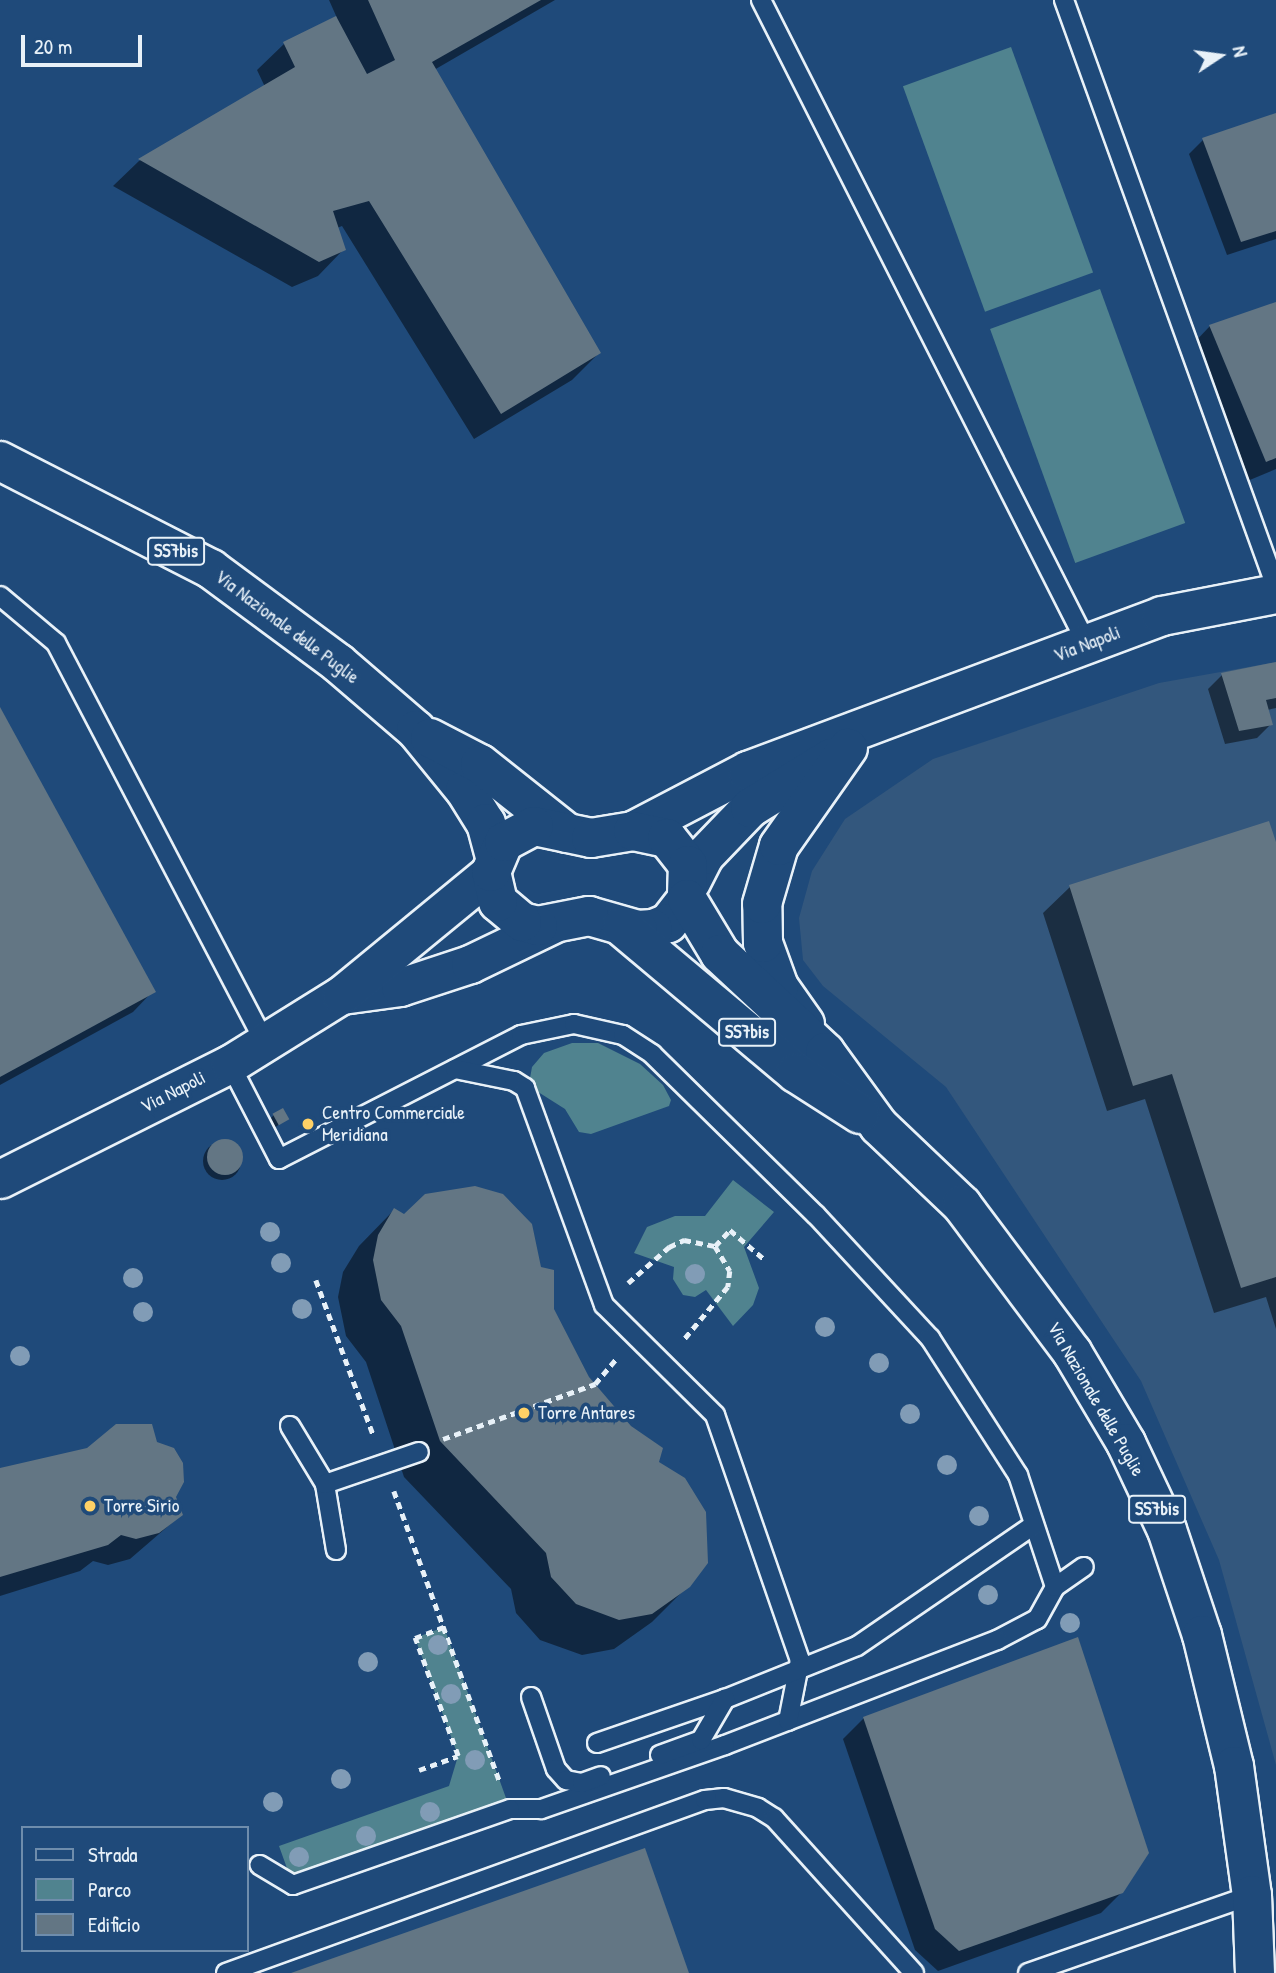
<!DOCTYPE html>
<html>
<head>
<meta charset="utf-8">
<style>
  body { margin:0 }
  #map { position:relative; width:1276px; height:1973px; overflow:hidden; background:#1f4a7a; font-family:"Patrick Hand",sans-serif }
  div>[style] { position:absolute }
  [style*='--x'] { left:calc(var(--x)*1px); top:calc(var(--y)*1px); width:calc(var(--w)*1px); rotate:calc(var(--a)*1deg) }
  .built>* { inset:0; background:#33577d }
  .green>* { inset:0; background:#50838f; transform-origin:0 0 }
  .shadow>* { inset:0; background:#0007 }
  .round { border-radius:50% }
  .building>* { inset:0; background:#637684; transform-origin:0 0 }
  .path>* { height:4.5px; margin-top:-2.25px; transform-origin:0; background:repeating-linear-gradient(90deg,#e8f1f8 0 7px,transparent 0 12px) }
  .roads { filter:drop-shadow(2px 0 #e8f1f8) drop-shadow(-2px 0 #e8f1f8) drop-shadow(0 2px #e8f1f8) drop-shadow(0 -2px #e8f1f8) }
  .service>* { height:18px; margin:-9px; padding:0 9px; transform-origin:9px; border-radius:9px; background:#1f4a7a }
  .minor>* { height:37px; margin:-18.5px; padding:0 18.5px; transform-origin:18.5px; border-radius:18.5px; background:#1f4a7a }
  .secondary>* { height:38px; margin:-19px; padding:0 19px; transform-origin:19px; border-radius:19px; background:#1f4a7a }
  .primary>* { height:38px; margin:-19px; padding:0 19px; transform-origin:19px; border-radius:19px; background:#1f4a7a }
  .trees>* { width:20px; height:20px; margin:-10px; border-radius:50%; background:#819cb6 }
  .dots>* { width:19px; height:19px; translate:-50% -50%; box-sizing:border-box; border:4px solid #1f4a7a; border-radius:50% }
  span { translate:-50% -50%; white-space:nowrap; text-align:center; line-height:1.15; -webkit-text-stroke:7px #1f4a7a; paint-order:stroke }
  .shield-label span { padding:2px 5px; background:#1f4a7a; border:2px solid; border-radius:5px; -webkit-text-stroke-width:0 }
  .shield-label { font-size:18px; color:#e8f1f8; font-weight:700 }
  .street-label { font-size:19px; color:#e8f1f8 }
  .poi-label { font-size:19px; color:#e8f1f8 }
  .left { translate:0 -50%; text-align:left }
  .legend { position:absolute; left:21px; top:1826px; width:228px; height:126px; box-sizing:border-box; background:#1f4a7a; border:2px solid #6f8dac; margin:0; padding:9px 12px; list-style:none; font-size:21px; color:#e8f1f8 }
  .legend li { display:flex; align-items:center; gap:14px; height:35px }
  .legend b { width:35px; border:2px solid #6f8dac }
  .north { position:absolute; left:1185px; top:21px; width:70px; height:70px; -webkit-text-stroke:5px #1f4a7a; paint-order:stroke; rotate:77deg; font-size:19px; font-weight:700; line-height:28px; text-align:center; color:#e8f1f8 }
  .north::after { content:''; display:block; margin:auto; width:24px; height:32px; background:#e8f1f8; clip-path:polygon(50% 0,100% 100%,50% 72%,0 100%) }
  .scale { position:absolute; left:21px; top:35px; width:121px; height:32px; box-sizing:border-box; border:4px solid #e8f1f8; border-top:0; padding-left:9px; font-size:21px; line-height:24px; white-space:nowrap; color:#e8f1f8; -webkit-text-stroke:5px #1f4a7a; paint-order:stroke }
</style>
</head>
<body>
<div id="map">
  <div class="built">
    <i style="clip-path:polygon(1276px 662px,1276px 1765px,1219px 1560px,1141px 1381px,946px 1087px,823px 986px,803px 960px,799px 918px,812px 871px,845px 819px,933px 759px,1159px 683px)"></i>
  </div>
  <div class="green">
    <i style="left:1011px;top:47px;width:240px;height:115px;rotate:70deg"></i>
    <i style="left:1100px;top:289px;width:249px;height:117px;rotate:70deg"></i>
    <i style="clip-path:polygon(572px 1043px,598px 1043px,640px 1064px,663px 1085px,671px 1100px,669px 1106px,591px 1134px,579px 1132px,565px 1109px,535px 1090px,530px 1078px,532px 1067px,544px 1053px)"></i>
    <i style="clip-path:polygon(733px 1180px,774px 1212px,744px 1247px,759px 1288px,753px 1305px,733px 1326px,706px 1290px,695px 1297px,683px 1295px,673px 1279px,674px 1267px,634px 1253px,647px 1227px,675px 1216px,705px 1216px)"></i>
    <i style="clip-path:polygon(444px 1627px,510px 1809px,293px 1885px,279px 1846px,449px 1786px,458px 1756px,415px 1638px)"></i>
  </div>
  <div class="shadow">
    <i style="clip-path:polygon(329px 0,555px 0,434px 70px,599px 353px,572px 380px,474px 439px,342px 226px,337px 228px,344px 249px,318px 276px,292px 287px,113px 186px,139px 161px,265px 87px,257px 70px,284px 44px,337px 18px)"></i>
    <i style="clip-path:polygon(1276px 115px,1276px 239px,1227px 255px,1189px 154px,1203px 140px)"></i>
    <i style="clip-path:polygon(1276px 304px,1276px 469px,1245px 482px,1190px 347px,1210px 326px)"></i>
    <i style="clip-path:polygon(1276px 664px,1276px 708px,1267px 710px,1271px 724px,1257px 738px,1225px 744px,1208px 689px,1222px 675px)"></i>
    <i style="clip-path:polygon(0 711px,153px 991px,133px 1012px,0 1085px)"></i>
    <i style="clip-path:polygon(1276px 848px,1276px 1329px,1266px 1297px,1214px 1313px,1145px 1099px,1107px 1111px,1043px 913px,1070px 887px)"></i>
    <i style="clip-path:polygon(274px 1115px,287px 1118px,272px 1130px,267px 1122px)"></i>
    <i class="round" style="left:203px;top:1142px;width:38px;height:38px"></i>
    <i style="clip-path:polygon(475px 1188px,539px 1268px,553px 1309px,587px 1378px,657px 1463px,688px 1586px,652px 1622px,614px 1649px,582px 1655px,540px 1640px,516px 1613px,511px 1589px,404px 1477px,366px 1362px,346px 1336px,338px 1297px,343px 1272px,359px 1246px,394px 1210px,404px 1216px,426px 1195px)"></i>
    <i style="clip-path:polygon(0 1469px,174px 1497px,181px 1515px,130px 1559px,108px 1565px,93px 1561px,80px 1571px,0 1596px)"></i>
    <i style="clip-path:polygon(864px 1718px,1122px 1892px,1101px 1913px,938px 1971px,915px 1950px,843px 1739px)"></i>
  </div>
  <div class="building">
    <i style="clip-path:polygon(368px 0,541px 0,432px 62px,601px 353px,501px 414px,369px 201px,333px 211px,346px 250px,319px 262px,138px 159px,295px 67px,283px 42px,336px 16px,367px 74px,395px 60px)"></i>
    <i style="clip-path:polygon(1276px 113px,1276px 231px,1241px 242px,1202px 138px)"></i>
    <i style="clip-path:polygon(1276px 302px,1276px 458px,1266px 462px,1209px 325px)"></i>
    <i style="clip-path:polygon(1276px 662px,1276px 698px,1266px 700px,1273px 725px,1239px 731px,1221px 673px)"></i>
    <i style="clip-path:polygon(0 707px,156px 992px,0 1077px)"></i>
    <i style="clip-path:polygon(1269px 821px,1276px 842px,1276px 1277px,1241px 1288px,1172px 1074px,1133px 1086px,1069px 885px)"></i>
    <i style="left:283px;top:1108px;width:13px;height:12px;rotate:61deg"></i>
    <i class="round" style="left:207px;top:1139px;width:36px;height:36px"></i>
    <i style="clip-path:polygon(475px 1186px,503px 1194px,532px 1224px,541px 1267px,554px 1270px,554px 1309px,589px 1377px,631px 1426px,663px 1448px,659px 1462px,685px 1478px,706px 1512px,708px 1563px,690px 1587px,652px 1614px,619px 1620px,576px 1604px,551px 1577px,546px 1553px,440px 1441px,401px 1326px,381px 1300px,373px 1260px,378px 1235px,394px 1208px,404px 1214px,425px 1194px)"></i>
    <i style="clip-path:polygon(116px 1424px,152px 1424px,157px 1442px,174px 1448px,183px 1463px,184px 1482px,176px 1497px,183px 1515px,159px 1533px,136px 1539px,121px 1535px,108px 1545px,0 1577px,0 1468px,87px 1448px)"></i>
    <i style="clip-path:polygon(1078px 1637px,1149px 1853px,1123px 1893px,959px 1951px,935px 1929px,863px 1717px)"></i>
    <i style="clip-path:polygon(645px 1848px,689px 1973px,291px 1973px)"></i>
  </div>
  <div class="path">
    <i style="--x:715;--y:1246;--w:22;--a:-47"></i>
    <i style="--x:730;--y:1230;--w:45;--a:40.5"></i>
    <i style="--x:316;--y:1280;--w:167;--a:69.7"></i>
    <i style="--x:628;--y:1283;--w:55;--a:-41.3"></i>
    <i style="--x:669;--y:1247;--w:17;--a:-25"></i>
    <i style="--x:684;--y:1240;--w:32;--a:11"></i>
    <i style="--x:715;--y:1246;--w:29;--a:59"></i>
    <i style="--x:730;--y:1271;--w:16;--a:97"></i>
    <i style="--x:728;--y:1287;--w:70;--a:129.8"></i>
    <i style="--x:443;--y:1439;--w:162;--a:-19.9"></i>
    <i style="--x:595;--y:1384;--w:33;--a:-50"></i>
    <i style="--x:394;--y:1491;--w:310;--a:70"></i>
    <i style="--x:419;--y:1770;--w:41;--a:-19.7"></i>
    <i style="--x:458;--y:1756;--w:126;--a:-110"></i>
    <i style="--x:415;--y:1638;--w:31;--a:-21"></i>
  </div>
  <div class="roads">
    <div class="service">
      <i style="--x:761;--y:0;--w:722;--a:63.15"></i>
      <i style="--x:1064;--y:0;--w:624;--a:70.14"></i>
      <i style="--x:0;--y:596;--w:73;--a:40"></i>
      <i style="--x:56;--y:643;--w:450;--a:62.4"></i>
      <i style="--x:230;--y:1064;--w:107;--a:62.7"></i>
      <i style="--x:279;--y:1159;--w:272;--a:-27.1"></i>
      <i style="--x:521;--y:1035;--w:54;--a:-11.7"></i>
      <i style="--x:574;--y:1024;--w:50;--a:12.7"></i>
      <i style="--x:623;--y:1035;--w:35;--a:33"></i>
      <i style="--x:652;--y:1054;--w:230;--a:44.5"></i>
      <i style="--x:816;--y:1215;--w:168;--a:47.2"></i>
      <i style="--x:930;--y:1338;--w:163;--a:57.3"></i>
      <i style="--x:1018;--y:1475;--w:118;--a:71.7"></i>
      <i style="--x:1055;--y:1587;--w:37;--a:119"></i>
      <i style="--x:1037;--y:1619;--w:45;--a:152.3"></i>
      <i style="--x:997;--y:1640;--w:292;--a:158.9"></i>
      <i style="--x:725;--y:1745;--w:195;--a:160.8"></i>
      <i style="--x:541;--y:1809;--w:31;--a:180"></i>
      <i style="--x:510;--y:1809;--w:230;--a:160.7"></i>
      <i style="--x:293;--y:1885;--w:39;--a:-149"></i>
      <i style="--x:455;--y:1069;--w:60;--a:11.5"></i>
      <i style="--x:514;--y:1081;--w:13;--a:32"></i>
      <i style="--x:525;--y:1088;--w:231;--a:70"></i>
      <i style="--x:604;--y:1305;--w:156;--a:44.7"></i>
      <i style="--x:715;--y:1415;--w:259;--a:70.9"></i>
      <i style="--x:800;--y:1660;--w:62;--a:101.1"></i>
      <i style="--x:290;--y:1426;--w:68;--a:58.9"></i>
      <i style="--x:336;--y:1550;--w:67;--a:-99.5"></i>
      <i style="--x:325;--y:1484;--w:99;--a:-18.8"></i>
      <i style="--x:1055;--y:1587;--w:35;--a:-35"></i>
      <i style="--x:531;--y:1697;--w:76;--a:70.9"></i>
      <i style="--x:556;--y:1769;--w:15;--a:48"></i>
      <i style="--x:566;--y:1780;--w:16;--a:11"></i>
      <i style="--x:582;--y:1783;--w:20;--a:-20"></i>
      <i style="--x:597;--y:1743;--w:135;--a:-19"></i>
      <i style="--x:725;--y:1699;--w:142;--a:-21.9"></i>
      <i style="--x:857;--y:1646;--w:214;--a:-34.4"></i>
      <i style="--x:660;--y:1755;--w:44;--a:-20.1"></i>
      <i style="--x:701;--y:1740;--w:48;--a:-59.7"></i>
      <i style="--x:226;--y:1973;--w:509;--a:-19.86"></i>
      <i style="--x:705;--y:1800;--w:19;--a:-6"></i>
      <i style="--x:724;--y:1798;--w:35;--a:16"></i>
      <i style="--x:758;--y:1808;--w:19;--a:32"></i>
      <i style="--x:774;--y:1818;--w:209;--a:47.9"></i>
      <i style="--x:1028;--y:1973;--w:237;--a:-19.2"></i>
    </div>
    <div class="minor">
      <i style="--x:342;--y:995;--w:59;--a:-7.9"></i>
      <i style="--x:400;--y:987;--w:74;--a:-18.2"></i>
      <i style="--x:470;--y:964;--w:92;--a:-25.7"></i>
      <i style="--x:0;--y:1179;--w:257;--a:-26.6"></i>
      <i style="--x:230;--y:1064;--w:131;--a:-31.9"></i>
      <i style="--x:341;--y:995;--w:194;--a:-39.4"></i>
    </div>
    <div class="secondary">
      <i style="--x:633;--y:831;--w:130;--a:-27.6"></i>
      <i style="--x:748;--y:771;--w:442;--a:-20.5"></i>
      <i style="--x:1162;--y:616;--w:116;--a:-10.9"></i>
      <i style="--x:691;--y:882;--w:30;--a:-63"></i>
      <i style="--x:705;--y:855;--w:65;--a:-46.2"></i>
      <i style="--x:750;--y:808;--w:95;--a:-31.7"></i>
      <i style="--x:805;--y:1024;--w:45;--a:-125.1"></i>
      <i style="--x:779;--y:987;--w:47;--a:-110"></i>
      <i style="--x:763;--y:943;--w:39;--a:-91"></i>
      <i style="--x:762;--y:904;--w:60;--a:-73.7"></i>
      <i style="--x:779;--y:846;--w:120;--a:-54.9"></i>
    </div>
    <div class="primary">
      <i style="--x:0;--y:461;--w:237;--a:27.1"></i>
      <i style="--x:211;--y:569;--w:158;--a:36.5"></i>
      <i style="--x:338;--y:663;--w:103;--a:40.7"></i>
      <i style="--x:416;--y:730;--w:77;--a:50.8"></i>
      <i style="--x:465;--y:790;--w:39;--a:58"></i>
      <i style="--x:486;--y:823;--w:35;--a:75"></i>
      <i style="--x:430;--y:738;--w:56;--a:27.5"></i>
      <i style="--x:480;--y:764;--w:111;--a:38.4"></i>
      <i style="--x:534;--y:826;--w:58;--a:11.9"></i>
      <i style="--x:591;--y:838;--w:43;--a:-9.5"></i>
      <i style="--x:633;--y:831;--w:35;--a:12"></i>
      <i style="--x:667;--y:838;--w:34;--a:52"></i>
      <i style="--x:688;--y:865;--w:34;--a:92"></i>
      <i style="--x:687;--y:899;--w:31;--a:128"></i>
      <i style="--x:668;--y:923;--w:16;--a:158"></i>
      <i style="--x:653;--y:929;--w:15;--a:176"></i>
      <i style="--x:638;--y:930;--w:51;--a:-164.1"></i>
      <i style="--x:589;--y:916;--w:52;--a:168.9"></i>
      <i style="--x:538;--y:926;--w:16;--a:-166"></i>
      <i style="--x:522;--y:922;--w:31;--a:-140"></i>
      <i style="--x:498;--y:902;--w:31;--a:-103"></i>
      <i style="--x:491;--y:872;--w:33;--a:-67"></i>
      <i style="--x:504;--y:842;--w:34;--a:-28"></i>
      <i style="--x:687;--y:899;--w:64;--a:59"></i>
      <i style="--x:720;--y:954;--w:144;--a:43"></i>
      <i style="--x:825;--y:1052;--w:92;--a:53.9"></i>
      <i style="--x:879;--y:1126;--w:115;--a:43.6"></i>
      <i style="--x:962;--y:1205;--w:184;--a:53.2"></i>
      <i style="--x:1072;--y:1352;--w:106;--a:59.3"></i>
      <i style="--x:1126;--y:1443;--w:96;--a:64.8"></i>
      <i style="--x:1167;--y:1530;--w:111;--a:71.6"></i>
      <i style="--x:1202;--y:1635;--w:135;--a:76.3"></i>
      <i style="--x:1234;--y:1766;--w:130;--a:82.1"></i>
      <i style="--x:1252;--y:1895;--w:78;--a:87.8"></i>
      <i style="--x:622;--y:927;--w:227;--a:40"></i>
      <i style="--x:796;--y:1073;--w:76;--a:32.6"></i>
    </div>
  </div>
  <div class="trees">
    <i style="left:270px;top:1232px"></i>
    <i style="left:281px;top:1263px"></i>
    <i style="left:695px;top:1274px"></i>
    <i style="left:133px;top:1278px"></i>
    <i style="left:302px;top:1309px"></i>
    <i style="left:143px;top:1312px"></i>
    <i style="left:825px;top:1327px"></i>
    <i style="left:20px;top:1356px"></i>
    <i style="left:879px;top:1363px"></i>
    <i style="left:910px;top:1414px"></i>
    <i style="left:947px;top:1465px"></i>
    <i style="left:979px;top:1516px"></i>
    <i style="left:988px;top:1595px"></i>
    <i style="left:1070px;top:1623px"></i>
    <i style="left:438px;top:1645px"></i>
    <i style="left:368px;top:1662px"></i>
    <i style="left:451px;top:1694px"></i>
    <i style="left:475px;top:1760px"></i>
    <i style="left:341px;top:1779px"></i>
    <i style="left:273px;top:1802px"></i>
    <i style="left:430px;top:1812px"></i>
    <i style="left:366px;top:1836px"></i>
    <i style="left:299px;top:1857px"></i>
  </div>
  <div class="dots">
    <i style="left:308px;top:1124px;background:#ffd166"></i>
    <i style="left:524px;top:1413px;background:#ffd166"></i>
    <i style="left:90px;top:1506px;background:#ffd166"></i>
  </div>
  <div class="shield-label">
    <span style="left:176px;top:551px">SS7bis</span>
    <span style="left:747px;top:1032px">SS7bis</span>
    <span style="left:1157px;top:1509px">SS7bis</span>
  </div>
  <div class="street-label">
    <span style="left:287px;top:627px;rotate:37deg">Via Nazionale delle Puglie</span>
    <span style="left:1087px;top:644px;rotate:-21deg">Via Napoli</span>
    <span style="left:173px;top:1092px;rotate:-27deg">Via Napoli</span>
    <span style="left:1096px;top:1399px;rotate:60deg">Via Nazionale delle Puglie</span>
  </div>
  <div class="poi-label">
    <span class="left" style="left:322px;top:1124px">Centro Commerciale<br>Meridiana</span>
    <span class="left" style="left:538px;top:1413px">Torre Antares</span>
    <span class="left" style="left:104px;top:1506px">Torre Sirio</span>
  </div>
  <ul class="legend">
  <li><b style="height:9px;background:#1f4a7a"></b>Strada</li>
  <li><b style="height:19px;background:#50838f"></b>Parco</li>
  <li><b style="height:19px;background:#637684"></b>Edificio</li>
  </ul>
  <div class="north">N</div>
  <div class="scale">20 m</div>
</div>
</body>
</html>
